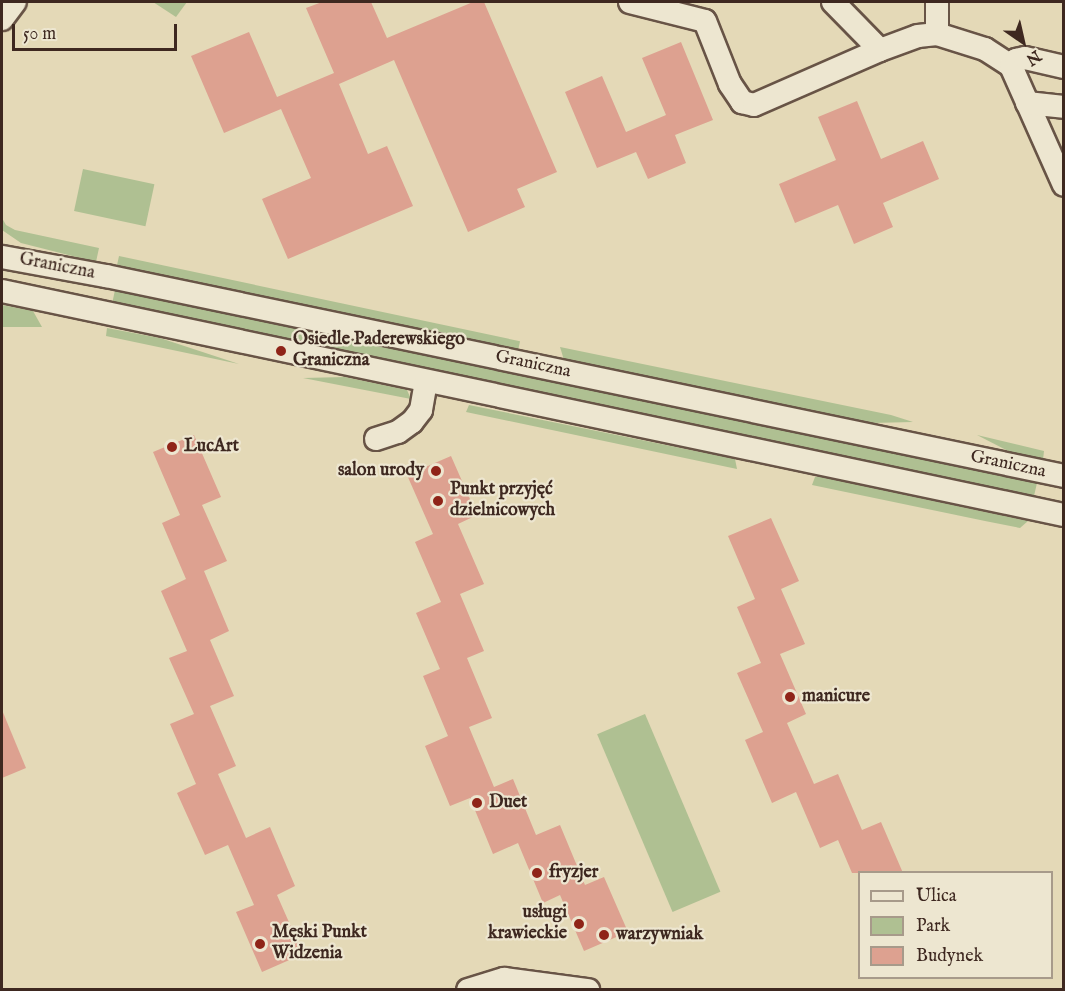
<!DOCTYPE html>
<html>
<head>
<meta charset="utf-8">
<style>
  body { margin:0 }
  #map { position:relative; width:1065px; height:991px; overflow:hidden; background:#e4d9b7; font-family:"IM FELL English",serif }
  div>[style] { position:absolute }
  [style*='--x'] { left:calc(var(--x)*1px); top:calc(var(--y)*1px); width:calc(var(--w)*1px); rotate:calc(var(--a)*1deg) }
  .green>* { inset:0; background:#afc092; transform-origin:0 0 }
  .building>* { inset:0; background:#dda190 }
  .roads { filter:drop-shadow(2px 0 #685446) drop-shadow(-2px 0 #685446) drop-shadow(0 2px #685446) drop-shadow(0 -2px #685446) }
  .minor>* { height:22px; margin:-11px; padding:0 11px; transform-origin:11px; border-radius:11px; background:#ede6d0 }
  .dots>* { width:16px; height:16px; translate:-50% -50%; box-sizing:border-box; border:3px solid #ede6d0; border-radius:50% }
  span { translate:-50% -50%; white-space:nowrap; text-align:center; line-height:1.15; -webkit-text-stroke:4.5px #ede6d0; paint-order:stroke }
  .street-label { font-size:18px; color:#3e2820 }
  .poi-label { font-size:18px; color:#3e2820; font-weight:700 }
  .left { translate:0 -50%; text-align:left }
  .right { translate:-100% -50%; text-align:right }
  .frame { position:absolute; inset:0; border:3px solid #3e2820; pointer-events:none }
  .legend { position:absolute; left:858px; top:871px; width:195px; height:108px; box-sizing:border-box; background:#ede6d0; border:2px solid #a79a8a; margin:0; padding:8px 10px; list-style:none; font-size:18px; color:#3e2820 }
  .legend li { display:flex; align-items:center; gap:12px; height:30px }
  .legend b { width:30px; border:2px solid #a79a8a }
  .north { position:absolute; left:993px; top:12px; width:60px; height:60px; -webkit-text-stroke:4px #ede6d0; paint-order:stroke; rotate:146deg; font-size:16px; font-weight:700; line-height:24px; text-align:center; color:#3e2820 }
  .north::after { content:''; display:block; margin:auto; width:21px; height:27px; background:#3e2820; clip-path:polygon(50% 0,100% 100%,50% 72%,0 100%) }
  .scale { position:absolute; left:12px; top:24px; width:165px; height:27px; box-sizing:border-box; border:3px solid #3e2820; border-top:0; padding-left:8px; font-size:18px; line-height:21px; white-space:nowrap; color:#3e2820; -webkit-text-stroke:4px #ede6d0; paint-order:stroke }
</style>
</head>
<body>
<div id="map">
  <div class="green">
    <i style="clip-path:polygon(153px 2px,187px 2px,176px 17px)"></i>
    <i style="left:83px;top:169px;width:73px;height:43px;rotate:12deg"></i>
    <i style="clip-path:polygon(2px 218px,6px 225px,15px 230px,99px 248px,96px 262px,21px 243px,2px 230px)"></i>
    <i style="left:119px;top:256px;width:410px;height:10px;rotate:12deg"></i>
    <i style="clip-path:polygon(115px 290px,191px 306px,1037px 483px,1034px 496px,112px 304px)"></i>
    <i style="clip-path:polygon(2px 305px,33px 311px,42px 327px,2px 327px)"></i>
    <i style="clip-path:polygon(107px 328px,160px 338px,239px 364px,106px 336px)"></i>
    <i style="clip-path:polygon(560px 347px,891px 415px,913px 422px,871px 423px,564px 360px)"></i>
    <i style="clip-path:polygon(345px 377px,407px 390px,411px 399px,303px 378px)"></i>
    <i style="clip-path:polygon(469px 405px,735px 459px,737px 469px,466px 412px)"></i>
    <i style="clip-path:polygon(977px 435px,1044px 451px,1043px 460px,1010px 452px)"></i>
    <i style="clip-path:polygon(815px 477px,821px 477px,1028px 521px,1020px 528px,985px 521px,812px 485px)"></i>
    <i style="left:645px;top:714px;width:193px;height:52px;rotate:67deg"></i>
  </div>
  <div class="building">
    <i style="clip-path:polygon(322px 2px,371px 2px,387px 38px,473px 2px,484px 2px,557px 172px,517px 189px,525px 207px,468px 232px,394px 60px,339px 84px,368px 154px,387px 146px,413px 206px,288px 259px,262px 199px,311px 178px,281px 109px,224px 133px,191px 56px,249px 32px,277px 97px,334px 73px,306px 8px)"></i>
    <i style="clip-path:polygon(681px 42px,713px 120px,675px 135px,686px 163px,648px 179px,636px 152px,597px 168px,565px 92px,602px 76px,626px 132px,666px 115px,642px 58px)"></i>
    <i style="clip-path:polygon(857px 101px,881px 159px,923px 141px,939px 179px,883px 203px,893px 227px,854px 244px,838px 205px,795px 223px,779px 184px,836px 160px,818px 117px)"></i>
    <i style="clip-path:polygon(194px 435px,221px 497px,202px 505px,227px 561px,204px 571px,229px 631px,210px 640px,234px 696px,210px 706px,236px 766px,218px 774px,246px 838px,270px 827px,295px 886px,277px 895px,303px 954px,262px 972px,236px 912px,254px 905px,228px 845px,205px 855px,177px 793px,196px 784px,170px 724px,194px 714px,169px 658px,187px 651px,161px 591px,186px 579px,162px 523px,180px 515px,153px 452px)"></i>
    <i style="clip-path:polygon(451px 456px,477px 515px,458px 524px,484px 584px,460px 594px,484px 651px,467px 658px,492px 718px,469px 727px,494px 787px,513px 779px,536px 835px,560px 825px,585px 885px,604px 877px,628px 932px,584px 951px,560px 895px,543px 903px,518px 843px,493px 854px,470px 798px,450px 806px,425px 746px,448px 736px,423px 676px,440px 669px,416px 613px,441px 602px,415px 542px,433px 534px,407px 475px)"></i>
    <i style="clip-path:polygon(771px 518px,799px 581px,781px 589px,805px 644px,780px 654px,806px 714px,787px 723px,814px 784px,838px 774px,862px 830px,881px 822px,903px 873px,852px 873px,838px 840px,820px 848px,796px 792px,772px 803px,745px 740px,763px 732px,737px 673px,761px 663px,737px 607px,755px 599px,728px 536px)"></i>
    <i style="clip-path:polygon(2px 710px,26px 768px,2px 778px)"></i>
  </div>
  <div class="roads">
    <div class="minor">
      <i style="--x:630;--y:2;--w:77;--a:14.2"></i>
      <i style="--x:705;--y:21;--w:68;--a:68.4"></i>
      <i style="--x:730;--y:84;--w:22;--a:56"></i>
      <i style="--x:742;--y:102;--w:12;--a:14"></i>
      <i style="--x:754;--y:105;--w:137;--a:-23.6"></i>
      <i style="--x:833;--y:2;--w:67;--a:45.6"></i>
      <i style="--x:880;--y:50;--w:40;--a:-20.2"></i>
      <i style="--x:918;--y:36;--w:19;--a:-6"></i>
      <i style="--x:937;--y:34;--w:50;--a:17.4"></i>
      <i style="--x:985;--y:49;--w:31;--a:33"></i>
      <i style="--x:1011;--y:66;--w:130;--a:66"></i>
      <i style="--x:2;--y:19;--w:21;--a:-53"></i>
      <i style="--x:937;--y:34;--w:32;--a:-90"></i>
      <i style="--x:1011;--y:66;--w:8;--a:-50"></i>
      <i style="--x:1016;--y:60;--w:9;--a:-13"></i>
      <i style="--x:1025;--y:58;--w:40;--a:13"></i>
      <i style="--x:1027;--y:103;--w:37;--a:6"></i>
      <i style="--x:2;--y:257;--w:106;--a:10.4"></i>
      <i style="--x:106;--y:276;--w:979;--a:11.79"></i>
      <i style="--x:2;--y:291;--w:1085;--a:11.91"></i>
      <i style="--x:376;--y:439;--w:23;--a:-18"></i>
      <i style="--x:398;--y:432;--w:17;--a:-36"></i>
      <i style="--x:412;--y:422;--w:15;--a:-53"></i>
      <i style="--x:421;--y:410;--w:29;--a:-80"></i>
      <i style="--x:468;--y:990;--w:38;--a:-17"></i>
      <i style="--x:504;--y:979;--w:85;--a:7.5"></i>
    </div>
  </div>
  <div class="dots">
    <i style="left:281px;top:351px;background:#8f2418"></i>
    <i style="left:172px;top:447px;background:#8f2418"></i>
    <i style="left:436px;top:471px;background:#8f2418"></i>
    <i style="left:438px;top:501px;background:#8f2418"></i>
    <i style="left:790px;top:697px;background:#8f2418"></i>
    <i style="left:477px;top:803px;background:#8f2418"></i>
    <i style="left:537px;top:873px;background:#8f2418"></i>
    <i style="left:579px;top:924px;background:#8f2418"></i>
    <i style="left:604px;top:935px;background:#8f2418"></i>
    <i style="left:260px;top:944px;background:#8f2418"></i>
  </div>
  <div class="street-label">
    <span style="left:57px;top:267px;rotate:11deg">Graniczna</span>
    <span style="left:533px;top:365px;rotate:12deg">Graniczna</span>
    <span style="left:1008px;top:465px;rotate:12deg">Graniczna</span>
  </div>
  <div class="poi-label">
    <span class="left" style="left:293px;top:351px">Osiedle Paderewskiego<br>Graniczna</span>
    <span class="left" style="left:184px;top:447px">LucArt</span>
    <span class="right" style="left:424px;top:471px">salon urody</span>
    <span class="left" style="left:450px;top:501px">Punkt przyjęć<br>dzielnicowych</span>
    <span class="left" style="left:802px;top:697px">manicure</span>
    <span class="left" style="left:489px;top:803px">Duet</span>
    <span class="left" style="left:549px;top:873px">fryzjer</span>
    <span class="right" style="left:567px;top:924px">usługi<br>krawieckie</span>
    <span class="left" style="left:272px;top:944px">Męski Punkt<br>Widzenia</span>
    <span class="left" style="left:616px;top:935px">warzywniak</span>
  </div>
  <div class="frame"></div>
  <ul class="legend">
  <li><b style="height:8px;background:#ede6d0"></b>Ulica</li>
  <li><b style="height:16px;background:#afc092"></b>Park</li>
  <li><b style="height:16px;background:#dda190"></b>Budynek</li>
  </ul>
  <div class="north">N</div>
  <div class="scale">50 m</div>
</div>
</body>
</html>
